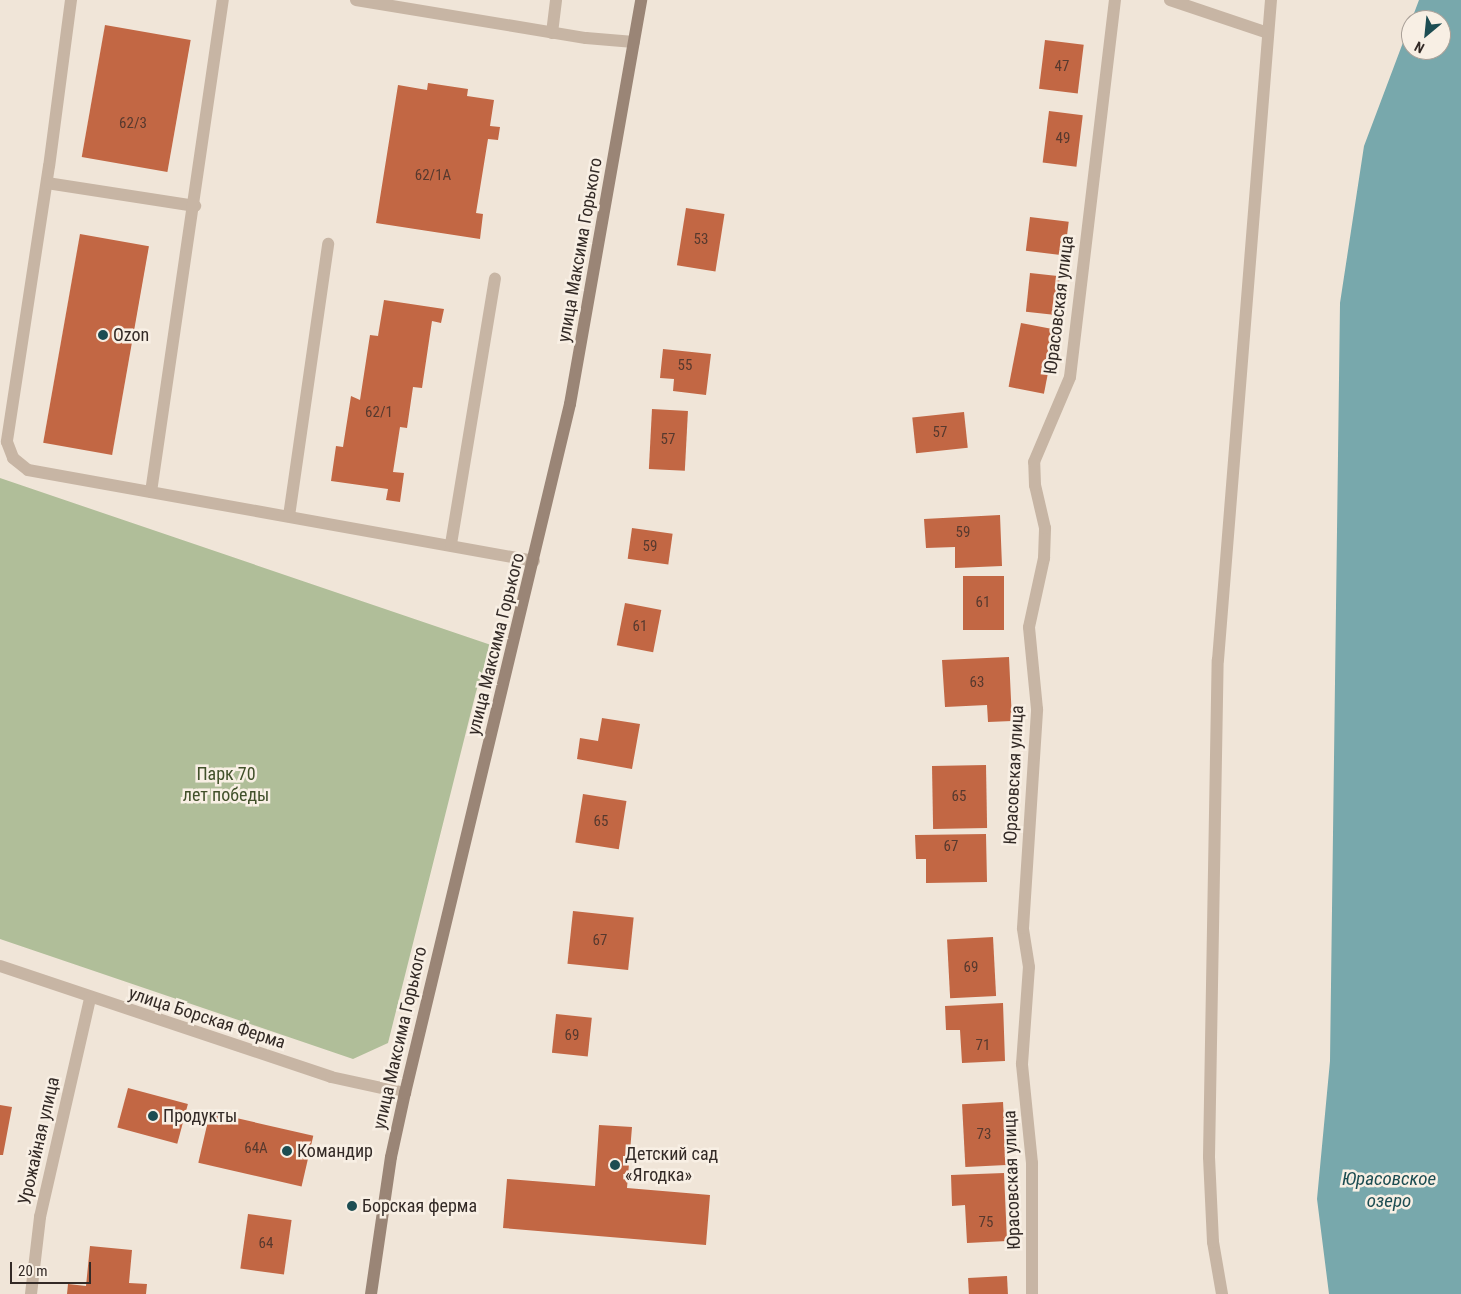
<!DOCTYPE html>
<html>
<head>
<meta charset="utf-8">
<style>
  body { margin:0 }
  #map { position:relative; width:1461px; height:1294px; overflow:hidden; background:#f0e5d8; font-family:"Roboto Condensed",sans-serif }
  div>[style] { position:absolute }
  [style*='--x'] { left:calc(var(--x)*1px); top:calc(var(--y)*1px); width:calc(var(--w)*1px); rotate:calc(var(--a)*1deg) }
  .green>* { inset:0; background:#b0be99 }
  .water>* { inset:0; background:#78a8ac }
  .building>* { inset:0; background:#c26744; transform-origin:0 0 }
  .lane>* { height:12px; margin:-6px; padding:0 6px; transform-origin:6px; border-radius:6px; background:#c7b5a4 }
  .street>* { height:12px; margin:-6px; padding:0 6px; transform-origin:6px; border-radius:6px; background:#c7b5a4 }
  .secondary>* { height:12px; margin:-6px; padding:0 6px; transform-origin:6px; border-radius:6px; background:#9a8576 }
  .dots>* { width:14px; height:14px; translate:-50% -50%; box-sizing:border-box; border:2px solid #f8efe4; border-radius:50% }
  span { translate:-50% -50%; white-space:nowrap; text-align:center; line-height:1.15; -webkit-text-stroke:5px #f8efe4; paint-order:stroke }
  .number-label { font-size:15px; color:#57392e }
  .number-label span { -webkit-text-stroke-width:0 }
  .street-label { font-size:18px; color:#332a26 }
  .poi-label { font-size:18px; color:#332a26 }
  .left { translate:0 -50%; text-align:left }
  .park-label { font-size:18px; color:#41502a }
  .water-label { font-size:19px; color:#1d4d52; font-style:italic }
  .north { position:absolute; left:1401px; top:10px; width:50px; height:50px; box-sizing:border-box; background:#f8efe4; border:1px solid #a9a098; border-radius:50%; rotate:208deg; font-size:14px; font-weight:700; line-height:20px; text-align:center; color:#332a26 }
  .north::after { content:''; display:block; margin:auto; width:18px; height:22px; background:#1d4d52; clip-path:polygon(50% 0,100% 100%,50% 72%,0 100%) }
  .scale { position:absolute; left:10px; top:1262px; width:81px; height:22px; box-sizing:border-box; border:2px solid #332a26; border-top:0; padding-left:6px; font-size:15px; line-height:18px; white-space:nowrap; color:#332a26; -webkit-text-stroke:4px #f8efe4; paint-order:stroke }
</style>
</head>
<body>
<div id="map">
  <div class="green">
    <i style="clip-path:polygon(0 478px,491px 645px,476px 692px,388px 1043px,353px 1059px,0 939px)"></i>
  </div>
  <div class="water">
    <i style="clip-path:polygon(evenodd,1419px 0,1461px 0,1461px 1294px,1329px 1294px,1317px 1199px,1330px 1061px,1340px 303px,1364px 146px,1419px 0,1411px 20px,1441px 20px,1441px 50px,1411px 50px,1411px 20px)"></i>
  </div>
  <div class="building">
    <i style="left:105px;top:25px;width:87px;height:134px;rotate:10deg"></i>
    <i style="left:1045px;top:40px;width:39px;height:49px;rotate:7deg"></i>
    <i style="clip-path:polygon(428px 83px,468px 89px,467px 96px,494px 100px,490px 126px,500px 127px,498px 140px,488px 139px,476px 213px,483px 214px,480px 239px,376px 223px,398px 85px,427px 90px)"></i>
    <i style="left:1049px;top:111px;width:34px;height:52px;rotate:7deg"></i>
    <i style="left:686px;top:208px;width:39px;height:58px;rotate:9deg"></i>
    <i style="left:1030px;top:217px;width:39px;height:34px;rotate:7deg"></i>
    <i style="left:80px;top:234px;width:70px;height:212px;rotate:10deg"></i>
    <i style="left:1030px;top:273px;width:30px;height:39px;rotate:6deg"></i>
    <i style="clip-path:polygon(384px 300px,444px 309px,441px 323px,432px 321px,422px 388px,413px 387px,407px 428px,400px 427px,393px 472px,404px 473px,400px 502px,386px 500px,388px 489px,331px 481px,336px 446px,343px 447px,351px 396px,360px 400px,370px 335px,378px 336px)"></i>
    <i style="left:1021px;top:323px;width:36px;height:65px;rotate:11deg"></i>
    <i style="clip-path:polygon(663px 349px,711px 354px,706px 395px,673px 391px,674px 379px,660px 378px)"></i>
    <i style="left:652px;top:409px;width:36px;height:60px;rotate:3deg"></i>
    <i style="left:964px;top:412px;width:36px;height:52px;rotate:84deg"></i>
    <i style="clip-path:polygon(1000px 515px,1002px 566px,955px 568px,955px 547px,926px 548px,924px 519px)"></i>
    <i style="left:632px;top:528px;width:41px;height:31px;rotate:8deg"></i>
    <i style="left:963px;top:576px;width:41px;height:54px"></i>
    <i style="left:625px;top:603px;width:37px;height:43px;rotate:11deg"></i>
    <i style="clip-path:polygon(1009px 657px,1012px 721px,988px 722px,987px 705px,945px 707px,942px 660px)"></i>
    <i style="clip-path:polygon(602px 718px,640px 724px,632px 769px,577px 759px,580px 738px,598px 741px)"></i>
    <i style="left:986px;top:765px;width:63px;height:54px;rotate:89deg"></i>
    <i style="left:583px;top:794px;width:44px;height:49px;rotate:9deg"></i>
    <i style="clip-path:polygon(986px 834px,987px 882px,926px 883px,926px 859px,916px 859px,915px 835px)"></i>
    <i style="left:573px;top:911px;width:61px;height:53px;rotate:6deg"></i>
    <i style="left:993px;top:937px;width:59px;height:46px;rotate:87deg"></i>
    <i style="clip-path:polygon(1003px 1003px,1005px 1061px,962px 1063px,960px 1030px,946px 1030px,945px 1006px)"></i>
    <i style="left:556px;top:1014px;width:36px;height:39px;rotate:6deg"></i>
    <i style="left:128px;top:1088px;width:62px;height:41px;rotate:15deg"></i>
    <i style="left:1003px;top:1102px;width:63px;height:41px;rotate:87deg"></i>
    <i style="clip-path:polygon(0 1105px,12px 1107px,3px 1155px,0 1155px)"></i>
    <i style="left:210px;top:1112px;width:106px;height:52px;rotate:13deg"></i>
    <i style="clip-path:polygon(599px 1125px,632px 1127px,627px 1188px,710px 1195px,706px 1245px,503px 1228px,507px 1179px,595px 1186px)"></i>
    <i style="clip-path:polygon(1004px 1173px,1007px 1241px,967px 1243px,965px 1205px,952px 1206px,951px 1175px)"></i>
    <i style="left:248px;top:1214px;width:44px;height:55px;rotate:8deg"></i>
    <i style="clip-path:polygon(90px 1246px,132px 1250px,129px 1283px,147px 1284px,146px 1294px,67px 1294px,68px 1284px,86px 1286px)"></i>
    <i style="left:1007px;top:1276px;width:18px;height:39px;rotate:87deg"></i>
  </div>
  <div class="lane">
    <i style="--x:71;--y:0;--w:167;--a:97.5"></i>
    <i style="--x:49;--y:166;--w:279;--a:98.7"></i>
    <i style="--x:7;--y:442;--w:17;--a:69"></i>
    <i style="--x:13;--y:458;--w:19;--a:39"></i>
    <i style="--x:28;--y:470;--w:514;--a:10.2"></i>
    <i style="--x:356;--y:0;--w:233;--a:9.4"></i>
    <i style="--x:586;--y:38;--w:48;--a:4.8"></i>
    <i style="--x:552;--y:33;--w:33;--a:-83"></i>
    <i style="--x:47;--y:183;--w:150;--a:8.8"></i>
    <i style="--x:151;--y:492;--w:497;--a:-81.7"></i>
    <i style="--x:289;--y:516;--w:275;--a:-81.8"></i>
    <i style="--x:451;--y:544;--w:269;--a:-80.6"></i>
  </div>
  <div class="street">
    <i style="--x:1170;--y:0;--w:103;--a:18.6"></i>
    <i style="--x:0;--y:966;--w:349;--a:18.5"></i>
    <i style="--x:331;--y:1077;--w:76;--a:12.2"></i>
    <i style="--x:31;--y:1294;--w:78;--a:-83.3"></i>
    <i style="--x:40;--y:1217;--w:225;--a:-77.1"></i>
    <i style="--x:1032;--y:1294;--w:131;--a:-90"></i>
    <i style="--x:1032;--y:1163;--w:100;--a:-95.8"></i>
    <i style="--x:1022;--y:1064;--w:97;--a:-85.9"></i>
    <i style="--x:1029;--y:967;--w:39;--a:-99"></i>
    <i style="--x:1023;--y:928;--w:219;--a:-86.3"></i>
    <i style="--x:1037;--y:709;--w:82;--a:-95.6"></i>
    <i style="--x:1029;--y:627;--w:71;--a:-77.7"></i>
    <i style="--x:1044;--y:558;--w:30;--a:-88"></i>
    <i style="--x:1045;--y:528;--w:44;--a:-103.1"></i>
    <i style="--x:1035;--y:485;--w:23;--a:-92"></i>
    <i style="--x:1034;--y:462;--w:92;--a:-67"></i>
    <i style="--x:1070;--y:377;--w:380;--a:-83.2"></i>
    <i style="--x:1222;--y:1294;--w:53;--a:-99.8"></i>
    <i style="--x:1213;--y:1242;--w:85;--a:-92.7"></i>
    <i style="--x:1209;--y:1157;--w:497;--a:-89"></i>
    <i style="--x:1218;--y:660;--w:662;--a:-85.41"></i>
  </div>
  <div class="secondary">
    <i style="--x:371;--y:1294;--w:138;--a:-81.7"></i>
    <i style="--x:391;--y:1157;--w:66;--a:-77.7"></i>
    <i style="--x:405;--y:1093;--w:708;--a:-76.53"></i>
    <i style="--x:570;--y:404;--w:410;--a:-80"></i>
  </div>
  <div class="dots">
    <i style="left:103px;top:335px;background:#1d4d52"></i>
    <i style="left:153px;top:1116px;background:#1d4d52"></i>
    <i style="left:287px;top:1151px;background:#1d4d52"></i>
    <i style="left:615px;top:1165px;background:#1d4d52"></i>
    <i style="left:352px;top:1206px;background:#1d4d52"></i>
  </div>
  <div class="number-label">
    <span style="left:1062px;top:67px">47</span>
    <span style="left:133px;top:124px">62/3</span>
    <span style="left:1063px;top:139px">49</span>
    <span style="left:433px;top:176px">62/1А</span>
    <span style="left:701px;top:240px">53</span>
    <span style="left:685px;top:366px">55</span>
    <span style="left:379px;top:413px">62/1</span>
    <span style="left:940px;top:433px">57</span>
    <span style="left:668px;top:440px">57</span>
    <span style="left:963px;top:533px">59</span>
    <span style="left:650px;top:547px">59</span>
    <span style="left:983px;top:603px">61</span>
    <span style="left:640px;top:627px">61</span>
    <span style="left:977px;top:683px">63</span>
    <span style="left:959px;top:797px">65</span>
    <span style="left:601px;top:822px">65</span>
    <span style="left:951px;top:847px">67</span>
    <span style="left:600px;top:941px">67</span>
    <span style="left:971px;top:968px">69</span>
    <span style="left:572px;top:1036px">69</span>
    <span style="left:983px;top:1046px">71</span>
    <span style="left:984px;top:1135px">73</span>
    <span style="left:256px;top:1149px">64А</span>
    <span style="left:986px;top:1223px">75</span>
    <span style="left:266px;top:1244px">64</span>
  </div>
  <div class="street-label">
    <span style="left:580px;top:250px;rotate:-80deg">улица Максима Горького</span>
    <span style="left:1059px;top:305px;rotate:-83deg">Юрасовская улица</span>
    <span style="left:496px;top:644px;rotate:-76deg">улица Максима Горького</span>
    <span style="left:1014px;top:775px;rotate:-87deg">Юрасовская улица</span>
    <span style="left:207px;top:1018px;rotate:18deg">улица Борская Ферма</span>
    <span style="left:400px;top:1038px;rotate:-77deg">улица Максима Горького</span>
    <span style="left:39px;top:1141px;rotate:-77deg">Урожайная улица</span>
    <span style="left:1012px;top:1180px;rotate:-92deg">Юрасовская улица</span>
  </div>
  <div class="poi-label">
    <span class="left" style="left:113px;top:335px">Ozon</span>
    <span class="left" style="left:163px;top:1116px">Продукты</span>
    <span class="left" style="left:297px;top:1151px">Командир</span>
    <span class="left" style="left:625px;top:1165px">Детский сад<br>«Ягодка»</span>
    <span class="left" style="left:362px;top:1206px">Борская ферма</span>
  </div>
  <div class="park-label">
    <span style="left:226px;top:785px">Парк 70<br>лет победы</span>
  </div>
  <div class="water-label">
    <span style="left:1389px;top:1190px">Юрасовское<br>озеро</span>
  </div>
  <div class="north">N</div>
  <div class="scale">20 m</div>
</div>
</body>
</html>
